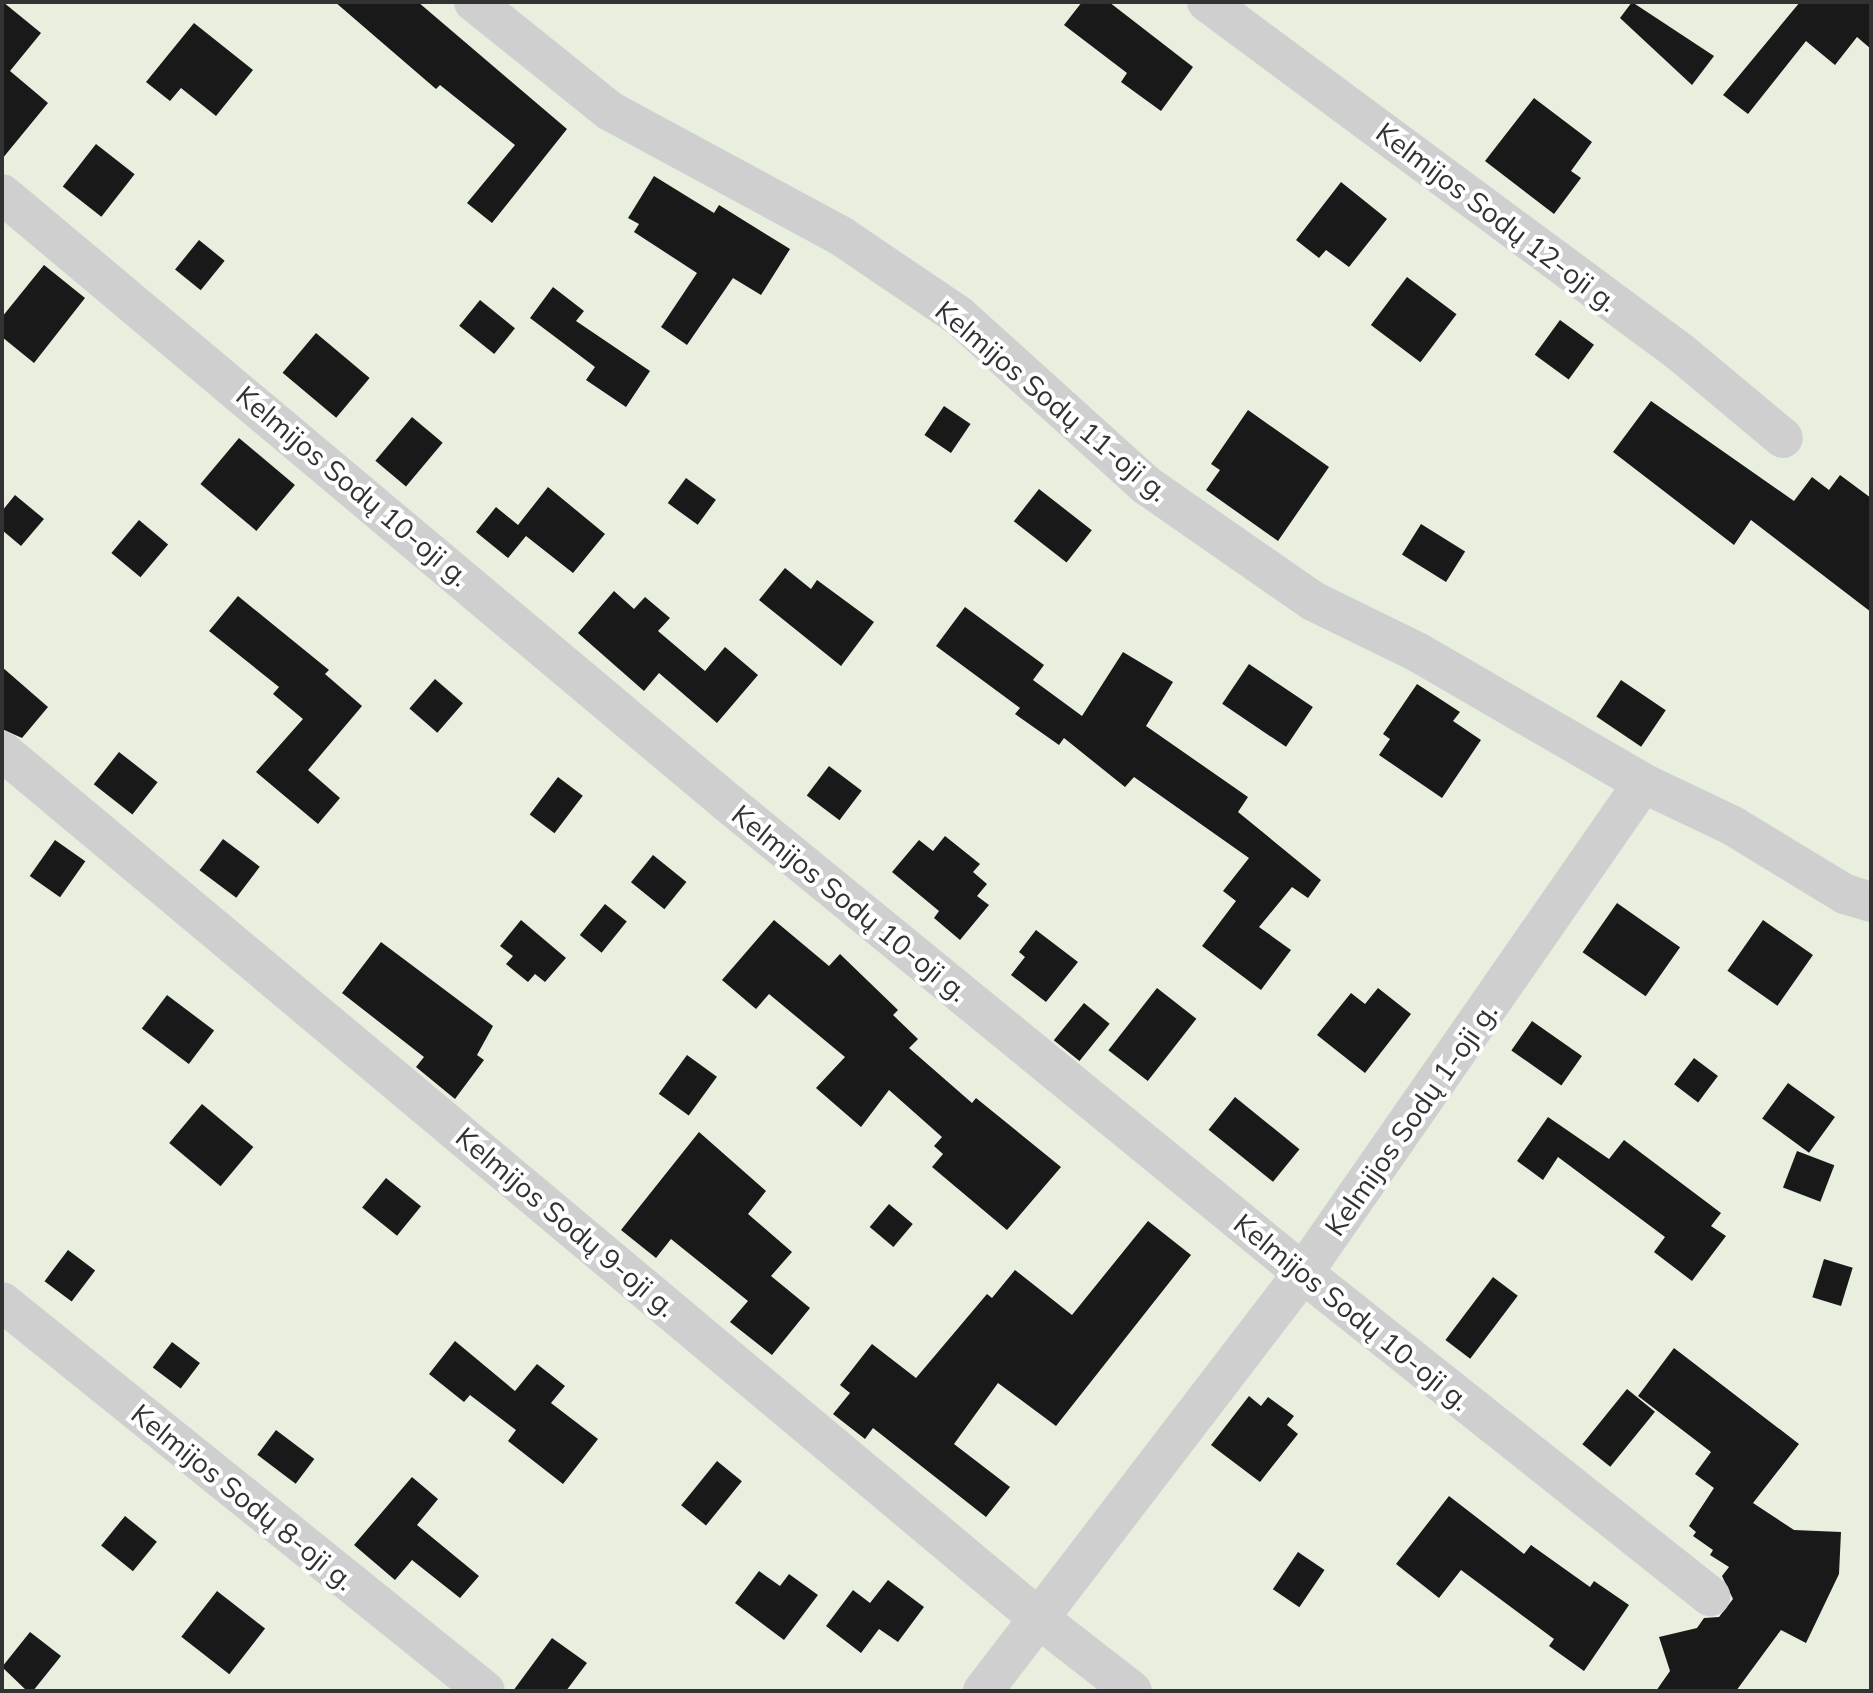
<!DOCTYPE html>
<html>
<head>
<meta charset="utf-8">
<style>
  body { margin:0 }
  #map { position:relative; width:1873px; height:1693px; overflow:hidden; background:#fff; font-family:Mulish,sans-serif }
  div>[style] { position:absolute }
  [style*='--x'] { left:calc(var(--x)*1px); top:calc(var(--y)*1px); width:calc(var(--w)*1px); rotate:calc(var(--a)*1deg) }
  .green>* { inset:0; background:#e9efdf; transform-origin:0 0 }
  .building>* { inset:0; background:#191919; transform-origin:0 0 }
  .street>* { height:40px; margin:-20px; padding:0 20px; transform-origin:20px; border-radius:20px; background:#cfcfcf }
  span { translate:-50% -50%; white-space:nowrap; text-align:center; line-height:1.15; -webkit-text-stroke:8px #fff; paint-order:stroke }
  .street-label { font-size:28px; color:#323232 }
  .frame { position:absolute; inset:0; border:4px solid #323232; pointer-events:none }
</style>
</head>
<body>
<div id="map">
  <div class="green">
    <i style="left:2px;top:2px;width:1869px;height:1689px"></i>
  </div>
  <div class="building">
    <i style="clip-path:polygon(3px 2px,41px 33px,10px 71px,48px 103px,2px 159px)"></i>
    <i style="clip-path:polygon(335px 2px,418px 2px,567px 129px,492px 223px,467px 203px,515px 145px,440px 85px,436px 89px)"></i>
    <i style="clip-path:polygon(1082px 2px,1109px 2px,1193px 67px,1161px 111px,1121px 82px,1127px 73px,1064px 25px)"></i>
    <i style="clip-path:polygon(1632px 2px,1714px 56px,1692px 85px,1620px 18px)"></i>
    <i style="clip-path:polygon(1800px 2px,1871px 2px,1871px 49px,1857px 37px,1835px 65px,1806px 41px,1748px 114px,1723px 95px)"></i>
    <i style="clip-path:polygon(194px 23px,253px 70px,216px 116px,181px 88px,170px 101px,146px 82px)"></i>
    <i style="clip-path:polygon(1534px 98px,1592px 142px,1571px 171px,1581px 178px,1554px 214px,1485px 161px)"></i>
    <i style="left:96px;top:144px;width:49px;height:54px;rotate:38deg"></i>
    <i style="clip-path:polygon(654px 176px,714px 213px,719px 205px,790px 249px,761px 295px,733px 278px,687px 345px,661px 327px,697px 273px,634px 232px,639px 224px,628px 218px)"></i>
    <i style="clip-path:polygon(1341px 182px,1387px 219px,1349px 267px,1326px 250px,1319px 258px,1296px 240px)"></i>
    <i style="left:199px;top:240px;width:33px;height:38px;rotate:39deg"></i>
    <i style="clip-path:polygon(44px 265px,85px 298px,34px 363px,2px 337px,2px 317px)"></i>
    <i style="left:1407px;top:277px;width:62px;height:60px;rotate:37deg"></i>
    <i style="clip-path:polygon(553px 287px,584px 311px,576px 321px,650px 371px,626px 407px,586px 380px,595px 367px,530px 318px)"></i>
    <i style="left:480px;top:300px;width:45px;height:33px;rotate:39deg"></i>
    <i style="left:1560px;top:320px;width:42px;height:43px;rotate:36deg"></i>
    <i style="left:316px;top:333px;width:70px;height:52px;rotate:40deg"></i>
    <i style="clip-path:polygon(1651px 401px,1794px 501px,1812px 477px,1829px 490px,1840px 475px,1871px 498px,1871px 612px,1751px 520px,1734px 545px,1613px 452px)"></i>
    <i style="left:944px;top:406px;width:32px;height:35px;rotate:34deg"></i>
    <i style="clip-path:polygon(1248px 410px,1329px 467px,1278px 541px,1206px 490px,1220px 470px,1211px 464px)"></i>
    <i style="left:412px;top:417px;width:40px;height:57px;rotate:40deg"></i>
    <i style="left:239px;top:438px;width:73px;height:60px;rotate:40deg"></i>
    <i style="left:686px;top:478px;width:37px;height:31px;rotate:36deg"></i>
    <i style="clip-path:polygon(548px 487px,605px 534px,573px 573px,526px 536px,508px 558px,476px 532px,496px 507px,518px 525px)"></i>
    <i style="left:1039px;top:489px;width:67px;height:41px;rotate:38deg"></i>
    <i style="clip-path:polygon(15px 495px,44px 519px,21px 546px,2px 530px,2px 511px)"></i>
    <i style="left:139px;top:520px;width:38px;height:43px;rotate:40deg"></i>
    <i style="left:1421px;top:524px;width:52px;height:36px;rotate:32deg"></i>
    <i style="clip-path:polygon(785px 568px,811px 589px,817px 580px,874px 622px,841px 666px,759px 600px)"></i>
    <i style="clip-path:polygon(614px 591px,634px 609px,645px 597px,670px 618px,658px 631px,705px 671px,725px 647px,758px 675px,717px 723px,659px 673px,644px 691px,578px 633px)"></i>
    <i style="clip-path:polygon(238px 596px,329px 670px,325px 674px,362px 706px,308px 770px,340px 798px,318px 824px,256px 772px,303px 719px,273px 694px,279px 687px,209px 631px)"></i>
    <i style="clip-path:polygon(965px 607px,1044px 665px,1033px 680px,1082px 716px,1123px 652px,1173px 682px,1146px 726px,1248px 797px,1238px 812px,1321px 880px,1308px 898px,1292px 887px,1259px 927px,1291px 950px,1261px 990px,1202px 946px,1236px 901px,1223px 891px,1249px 858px,1134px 777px,1125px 787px,1064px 738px,1059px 745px,1015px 714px,1020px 708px,936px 646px)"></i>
    <i style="left:1249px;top:664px;width:77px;height:48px;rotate:34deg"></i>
    <i style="clip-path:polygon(2px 667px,48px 707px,22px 738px,2px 729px)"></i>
    <i style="left:435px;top:679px;width:37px;height:39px;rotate:41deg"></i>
    <i style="left:1621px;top:680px;width:54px;height:44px;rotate:34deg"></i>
    <i style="clip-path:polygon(1417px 684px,1460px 712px,1453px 721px,1481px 740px,1442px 798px,1379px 755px,1390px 739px,1383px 734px)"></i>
    <i style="left:119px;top:752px;width:49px;height:41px;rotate:38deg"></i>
    <i style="left:829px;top:766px;width:41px;height:37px;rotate:37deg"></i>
    <i style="left:558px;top:777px;width:31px;height:47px;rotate:37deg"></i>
    <i style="clip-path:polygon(945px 836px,980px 864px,973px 872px,987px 884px,977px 896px,989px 905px,960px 940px,934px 918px,939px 911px,892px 872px,919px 840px,933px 851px)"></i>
    <i style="left:223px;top:839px;width:46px;height:39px;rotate:37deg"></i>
    <i style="left:55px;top:840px;width:37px;height:44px;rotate:35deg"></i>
    <i style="left:653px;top:855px;width:43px;height:35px;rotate:39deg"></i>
    <i style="left:1617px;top:903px;width:77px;height:60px;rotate:35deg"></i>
    <i style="left:605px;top:904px;width:28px;height:40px;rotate:39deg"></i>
    <i style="clip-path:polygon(521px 920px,566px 958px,545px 982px,535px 974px,528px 982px,506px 964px,513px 956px,500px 946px)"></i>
    <i style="clip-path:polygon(774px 920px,829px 966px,840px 954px,898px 1010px,893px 1015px,918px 1039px,909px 1048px,972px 1103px,976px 1098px,1061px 1167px,1007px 1230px,932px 1167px,943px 1154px,934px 1146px,942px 1137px,889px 1090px,861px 1127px,816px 1088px,845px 1057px,769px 994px,756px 1009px,722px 980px)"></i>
    <i style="left:1763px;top:920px;width:61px;height:62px;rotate:35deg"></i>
    <i style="clip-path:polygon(1036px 930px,1078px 962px,1046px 1002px,1011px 975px,1025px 957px,1019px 952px)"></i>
    <i style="clip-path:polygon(381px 942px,493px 1026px,477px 1055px,484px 1060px,455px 1099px,416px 1067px,424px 1057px,342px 993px)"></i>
    <i style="left:1157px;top:988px;width:50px;height:79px;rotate:38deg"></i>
    <i style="clip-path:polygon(1378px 988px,1411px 1014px,1365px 1073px,1317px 1035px,1351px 993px,1365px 1004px)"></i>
    <i style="left:167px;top:995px;width:59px;height:42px;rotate:37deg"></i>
    <i style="left:1084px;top:1003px;width:33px;height:48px;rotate:39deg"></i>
    <i style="left:1532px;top:1021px;width:61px;height:36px;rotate:35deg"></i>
    <i style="left:687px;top:1055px;width:37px;height:48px;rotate:36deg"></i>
    <i style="left:1694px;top:1058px;width:30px;height:33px;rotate:37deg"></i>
    <i style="left:1788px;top:1083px;width:58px;height:44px;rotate:36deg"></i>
    <i style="left:1235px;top:1097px;width:83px;height:42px;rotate:39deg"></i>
    <i style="left:202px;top:1104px;width:67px;height:51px;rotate:40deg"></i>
    <i style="clip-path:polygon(1548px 1117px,1609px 1159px,1624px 1140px,1721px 1213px,1711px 1226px,1726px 1236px,1692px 1281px,1654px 1252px,1665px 1237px,1558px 1157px,1543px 1180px,1517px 1161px)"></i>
    <i style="clip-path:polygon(699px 1132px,766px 1191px,748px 1214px,792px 1252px,771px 1276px,810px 1308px,772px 1355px,730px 1322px,748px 1301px,671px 1239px,656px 1258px,621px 1230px)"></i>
    <i style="left:1797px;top:1151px;width:40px;height:39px;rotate:21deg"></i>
    <i style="left:386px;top:1178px;width:45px;height:38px;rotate:39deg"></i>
    <i style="left:889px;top:1204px;width:31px;height:30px;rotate:40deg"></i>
    <i style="clip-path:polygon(1148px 1221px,1191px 1255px,1056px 1426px,998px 1383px,954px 1444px,1010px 1487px,986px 1517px,873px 1428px,865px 1439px,833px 1414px,850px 1393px,840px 1385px,872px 1344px,916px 1378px,987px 1294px,992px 1298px,1015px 1270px,1072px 1315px)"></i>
    <i style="left:68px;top:1250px;width:34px;height:39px;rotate:37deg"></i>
    <i style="left:1824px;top:1259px;width:30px;height:40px;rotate:17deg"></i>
    <i style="left:1493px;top:1277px;width:31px;height:79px;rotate:37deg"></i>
    <i style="clip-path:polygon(455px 1341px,515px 1391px,537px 1364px,565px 1386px,551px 1403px,598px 1439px,563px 1484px,508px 1441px,516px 1430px,470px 1395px,464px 1402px,429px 1374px)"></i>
    <i style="left:172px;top:1342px;width:35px;height:32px;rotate:37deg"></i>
    <i style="clip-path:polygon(1674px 1348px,1799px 1444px,1753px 1503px,1794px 1530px,1841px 1532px,1839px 1574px,1806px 1643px,1781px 1630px,1736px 1691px,1656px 1691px,1670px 1671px,1659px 1637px,1697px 1628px,1704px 1618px,1719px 1617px,1733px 1599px,1722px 1576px,1729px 1567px,1710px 1555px,1713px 1550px,1693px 1536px,1696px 1532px,1689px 1526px,1714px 1488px,1695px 1474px,1711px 1452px,1638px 1396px)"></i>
    <i style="left:1627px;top:1389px;width:36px;height:71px;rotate:39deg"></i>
    <i style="clip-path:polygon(1249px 1396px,1261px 1406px,1268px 1397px,1294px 1416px,1287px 1425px,1298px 1434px,1260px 1482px,1211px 1445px)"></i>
    <i style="left:276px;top:1430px;width:48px;height:31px;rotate:37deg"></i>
    <i style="left:717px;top:1461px;width:32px;height:57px;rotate:39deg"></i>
    <i style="clip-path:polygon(412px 1477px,438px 1499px,417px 1525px,479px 1576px,460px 1598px,412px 1560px,395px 1580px,354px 1545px)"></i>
    <i style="clip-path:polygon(1449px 1496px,1524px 1554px,1531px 1545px,1590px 1587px,1594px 1581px,1629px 1605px,1584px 1671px,1549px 1646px,1554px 1639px,1461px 1570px,1439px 1598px,1396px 1564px)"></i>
    <i style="left:125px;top:1516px;width:41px;height:38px;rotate:39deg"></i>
    <i style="left:1298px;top:1552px;width:32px;height:45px;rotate:34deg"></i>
    <i style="clip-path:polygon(759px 1571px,780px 1586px,789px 1574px,818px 1595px,784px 1640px,735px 1603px)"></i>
    <i style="clip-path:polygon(888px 1580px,924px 1607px,898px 1642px,879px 1629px,861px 1653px,826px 1626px,853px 1590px,870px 1603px)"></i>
    <i style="left:217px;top:1591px;width:61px;height:58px;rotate:38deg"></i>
    <i style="clip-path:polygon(30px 1632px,61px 1656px,33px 1691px,27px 1691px,2px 1667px)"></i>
    <i style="clip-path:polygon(552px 1638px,587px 1663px,566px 1691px,513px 1691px)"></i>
  </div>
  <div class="street">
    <i style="--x:474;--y:2;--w:174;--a:38.7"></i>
    <i style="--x:610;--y:111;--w:263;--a:28.4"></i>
    <i style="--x:841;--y:236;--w:143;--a:34.1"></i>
    <i style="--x:959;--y:316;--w:252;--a:42.1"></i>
    <i style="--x:1146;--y:485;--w:203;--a:34.8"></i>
    <i style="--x:1313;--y:601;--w:118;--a:26.1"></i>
    <i style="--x:1419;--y:653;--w:259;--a:30.1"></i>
    <i style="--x:1643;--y:783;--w:100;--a:25.5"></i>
    <i style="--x:1733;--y:826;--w:131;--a:31.3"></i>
    <i style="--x:1845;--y:894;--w:27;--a:17"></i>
    <i style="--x:1207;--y:2;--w:588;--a:36.5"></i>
    <i style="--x:1680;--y:352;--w:134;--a:39.9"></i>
    <i style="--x:2;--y:194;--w:948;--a:39.99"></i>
    <i style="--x:728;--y:803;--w:743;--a:39.26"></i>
    <i style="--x:1303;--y:1273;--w:520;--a:38.44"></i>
    <i style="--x:2;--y:751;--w:1350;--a:39.92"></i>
    <i style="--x:1037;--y:1617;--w:120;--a:37.9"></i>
    <i style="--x:2;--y:1302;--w:620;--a:38.85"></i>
    <i style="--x:983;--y:1691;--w:526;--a:-52.56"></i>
    <i style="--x:1303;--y:1273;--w:596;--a:-55.24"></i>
  </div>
  <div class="street-label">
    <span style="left:1497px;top:217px;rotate:37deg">Kelmijos Sodų 12-oji g.</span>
    <span style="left:1052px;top:401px;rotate:40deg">Kelmijos Sodų 11-oji g.</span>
    <span style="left:353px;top:486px;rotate:40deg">Kelmijos Sodų 10-oji g.</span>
    <span style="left:850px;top:903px;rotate:39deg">Kelmijos Sodų 10-oji g.</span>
    <span style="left:1411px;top:1119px;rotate:-55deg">Kelmijos Sodų 1-oji g.</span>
    <span style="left:566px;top:1222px;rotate:40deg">Kelmijos Sodų 9-oji g.</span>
    <span style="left:1352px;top:1312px;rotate:39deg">Kelmijos Sodų 10-oji g.</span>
    <span style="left:243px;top:1497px;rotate:39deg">Kelmijos Sodų 8-oji g.</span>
  </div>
  <div class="frame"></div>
</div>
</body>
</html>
